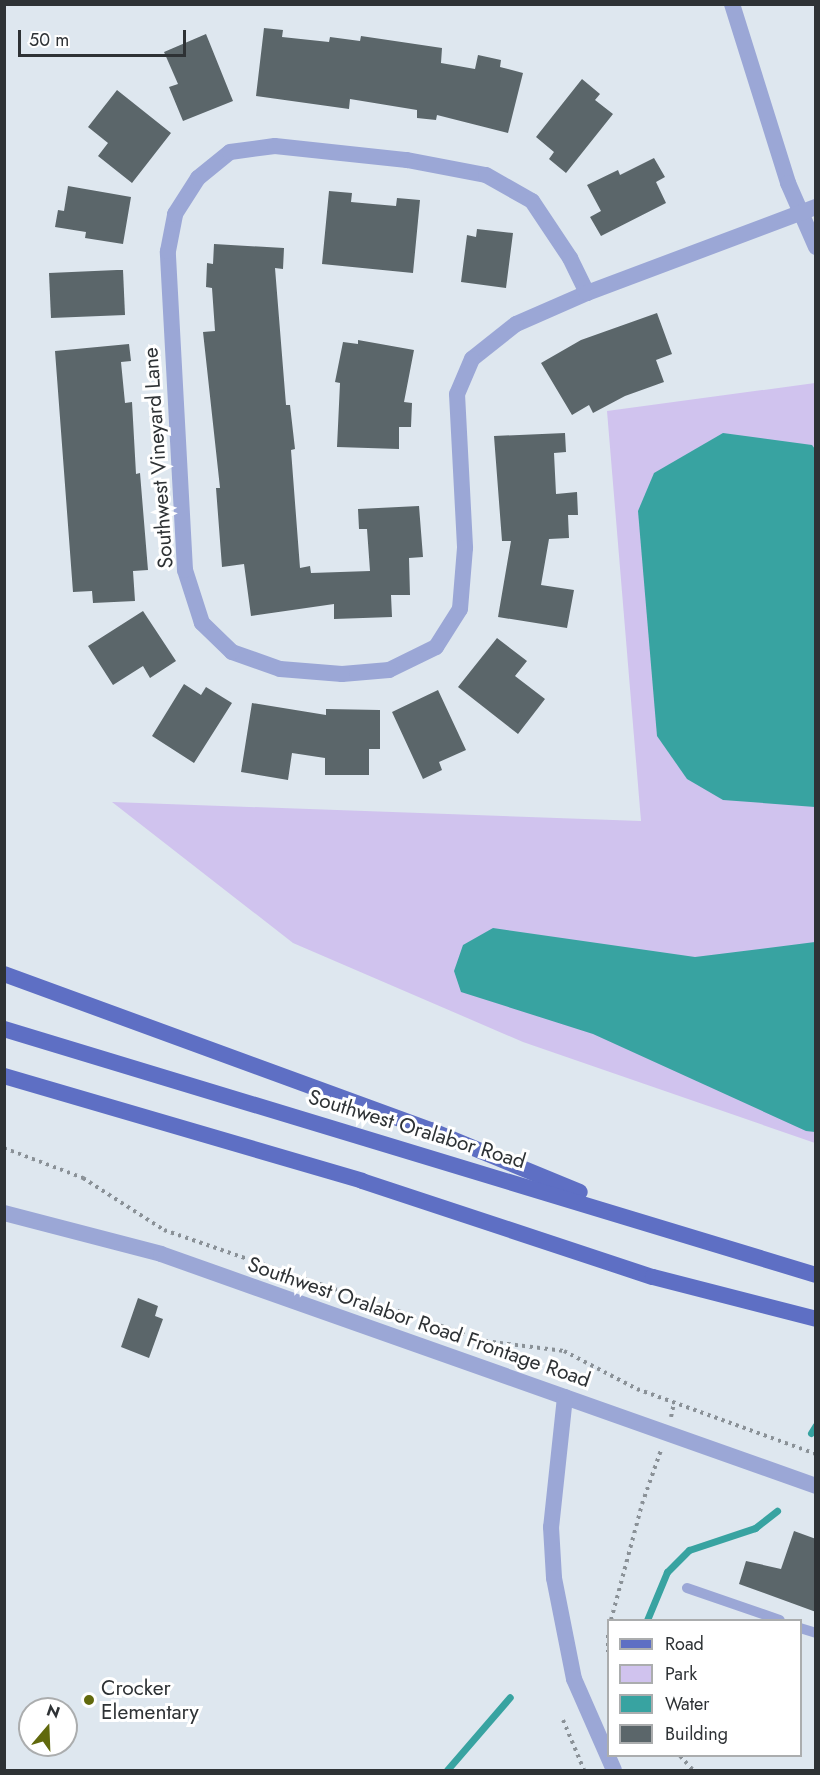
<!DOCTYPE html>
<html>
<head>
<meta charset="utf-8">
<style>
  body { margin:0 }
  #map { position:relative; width:820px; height:1775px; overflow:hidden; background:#dee7ef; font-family:Jost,sans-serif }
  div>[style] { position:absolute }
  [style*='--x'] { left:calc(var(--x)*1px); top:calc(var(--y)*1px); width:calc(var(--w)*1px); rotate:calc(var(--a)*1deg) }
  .green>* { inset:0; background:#d0c3ee }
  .water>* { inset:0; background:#38a3a1 }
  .stream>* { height:7px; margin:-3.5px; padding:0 3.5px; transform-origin:3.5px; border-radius:3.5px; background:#38a3a1 }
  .building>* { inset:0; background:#5b666a }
  .path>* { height:4px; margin-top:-2px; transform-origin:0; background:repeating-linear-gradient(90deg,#8a9197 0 3px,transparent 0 7.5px) }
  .service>* { height:10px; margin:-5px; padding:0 5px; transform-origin:5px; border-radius:5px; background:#9ba7d6 }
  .minor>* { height:16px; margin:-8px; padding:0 8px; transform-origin:8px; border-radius:8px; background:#9ba7d6 }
  .tertiary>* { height:16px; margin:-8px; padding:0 8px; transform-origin:8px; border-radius:8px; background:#9ba7d6 }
  .primary>* { height:16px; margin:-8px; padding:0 8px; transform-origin:8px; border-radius:8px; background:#5e6fc4 }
  .dots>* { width:16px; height:16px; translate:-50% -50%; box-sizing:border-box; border:3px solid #fff; border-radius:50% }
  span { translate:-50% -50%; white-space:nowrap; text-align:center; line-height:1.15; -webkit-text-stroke:6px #fff; paint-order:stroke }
  .street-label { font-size:21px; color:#2e3235 }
  .poi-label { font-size:21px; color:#2e3235 }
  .left { translate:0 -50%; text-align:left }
  .frame { position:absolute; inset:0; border:6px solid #2e3235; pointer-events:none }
  .legend { position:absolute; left:607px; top:1619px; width:195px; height:138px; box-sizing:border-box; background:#fff; border:2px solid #abadae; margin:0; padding:8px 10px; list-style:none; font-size:18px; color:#2e3235 }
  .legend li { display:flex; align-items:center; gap:12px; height:30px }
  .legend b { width:30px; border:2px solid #abadae }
  .north { position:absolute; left:18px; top:1697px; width:60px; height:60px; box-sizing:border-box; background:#fff; border:2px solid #abadae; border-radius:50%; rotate:19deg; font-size:16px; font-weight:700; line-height:24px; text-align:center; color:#2e3235 }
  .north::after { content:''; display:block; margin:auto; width:21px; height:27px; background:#61690d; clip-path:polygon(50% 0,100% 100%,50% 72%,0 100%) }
  .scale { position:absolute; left:18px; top:30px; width:168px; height:27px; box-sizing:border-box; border:3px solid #2e3235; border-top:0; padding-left:8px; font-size:18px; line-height:21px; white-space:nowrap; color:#2e3235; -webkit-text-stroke:4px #fff; paint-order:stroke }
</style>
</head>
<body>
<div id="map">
  <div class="green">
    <i style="clip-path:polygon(815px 383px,815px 1143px,523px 1042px,293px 943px,112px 802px,641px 821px,607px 411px)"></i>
  </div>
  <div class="water">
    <i style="clip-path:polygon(723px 433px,812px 445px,815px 449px,815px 807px,723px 800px,687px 779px,657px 736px,638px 511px,654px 473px)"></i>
    <i style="clip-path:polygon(493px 928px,695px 957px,815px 942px,815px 1132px,806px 1131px,593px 1034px,461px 992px,454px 971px,463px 945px)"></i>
  </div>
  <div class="stream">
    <i style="--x:811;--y:1433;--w:9;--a:-58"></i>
    <i style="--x:647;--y:1620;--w:52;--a:-67.4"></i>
    <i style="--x:667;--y:1572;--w:31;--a:-45"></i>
    <i style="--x:689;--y:1550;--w:70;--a:-18.4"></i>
    <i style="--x:755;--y:1528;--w:28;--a:-38"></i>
    <i style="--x:447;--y:1770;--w:96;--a:-49.2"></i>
  </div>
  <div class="building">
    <i style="clip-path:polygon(264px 28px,283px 30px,282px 37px,329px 42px,330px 37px,360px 41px,361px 36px,442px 48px,441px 63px,475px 69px,478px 55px,501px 60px,500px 67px,523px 73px,508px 133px,437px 115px,436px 120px,417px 118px,417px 110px,350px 99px,349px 109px,256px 96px)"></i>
    <i style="clip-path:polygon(206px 34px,233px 101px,183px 121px,169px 87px,178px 84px,164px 52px)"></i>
    <i style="clip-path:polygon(582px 79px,600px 94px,595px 100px,613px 114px,566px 173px,549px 159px,554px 152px,536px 137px)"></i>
    <i style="clip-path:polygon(117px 90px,171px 133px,132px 183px,98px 156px,108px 143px,88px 127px)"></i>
    <i style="clip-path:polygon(654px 158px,665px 177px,656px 182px,666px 203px,601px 236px,590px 217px,601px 211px,587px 185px,618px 170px,620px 175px)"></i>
    <i style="clip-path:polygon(68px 186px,131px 197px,123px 244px,85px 238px,86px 232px,55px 227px,58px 210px,64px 211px)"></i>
    <i style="clip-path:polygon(329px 191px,352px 193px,351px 202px,373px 204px,396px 206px,397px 198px,420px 200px,413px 273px,322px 264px)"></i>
    <i style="clip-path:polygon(477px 229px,513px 233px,506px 288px,461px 282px,467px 235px,476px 237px)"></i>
    <i style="clip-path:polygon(214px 244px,284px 248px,283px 269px,275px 268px,286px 405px,290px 405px,295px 449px,291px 450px,300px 568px,310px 566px,311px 573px,370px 571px,367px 529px,359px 529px,358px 509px,419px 506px,423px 557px,409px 558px,410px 595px,391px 595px,392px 617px,334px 619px,334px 604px,251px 616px,244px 564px,222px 567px,216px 488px,220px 488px,203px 332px,215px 331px,212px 288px,206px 287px,207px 263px,213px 264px)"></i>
    <i style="clip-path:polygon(117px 270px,123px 270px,125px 315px,51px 318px,49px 273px)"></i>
    <i style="clip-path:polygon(657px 313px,672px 354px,656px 360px,664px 382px,625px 396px,593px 413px,589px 405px,572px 415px,541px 363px,581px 340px)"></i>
    <i style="clip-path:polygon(358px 340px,414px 350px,404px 402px,412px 403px,411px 427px,399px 427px,399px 449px,337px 447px,340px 383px,335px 382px,343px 342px,358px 344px)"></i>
    <i style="clip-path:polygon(129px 344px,131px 361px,121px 362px,125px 403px,132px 402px,136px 474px,140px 473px,148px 570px,133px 571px,135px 601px,93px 603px,92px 591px,73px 592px,55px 351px)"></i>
    <i style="clip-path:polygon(565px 433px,566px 452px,554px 453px,556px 494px,577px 492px,578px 515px,568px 515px,569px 538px,549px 539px,541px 585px,574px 590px,567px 628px,498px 617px,511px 541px,502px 541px,494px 436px)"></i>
    <i style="clip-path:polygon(143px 611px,176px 661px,150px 678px,143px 666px,113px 685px,88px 646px)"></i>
    <i style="clip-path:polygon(497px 638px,527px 661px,515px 676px,545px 699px,518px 734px,458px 687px)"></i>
    <i style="clip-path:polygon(184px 684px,201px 695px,206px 687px,232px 703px,194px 763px,152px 736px)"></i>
    <i style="clip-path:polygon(438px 690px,466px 750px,439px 762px,442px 770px,423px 779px,392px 712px)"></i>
    <i style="clip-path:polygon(252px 703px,326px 715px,326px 709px,380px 710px,380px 749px,369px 749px,369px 775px,325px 775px,325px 758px,292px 753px,288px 780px,241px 772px)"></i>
    <i style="clip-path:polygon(138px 1298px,158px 1306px,155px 1316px,163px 1319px,149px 1358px,121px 1347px)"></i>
    <i style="clip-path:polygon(794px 1531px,816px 1539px,816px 1612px,739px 1584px,746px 1561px,781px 1569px)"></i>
  </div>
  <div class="path">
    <i style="--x:4;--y:1148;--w:85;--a:20.8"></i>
    <i style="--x:83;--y:1178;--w:96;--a:32.7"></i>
    <i style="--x:164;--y:1230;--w:340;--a:19.1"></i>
    <i style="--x:485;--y:1341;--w:80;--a:7.2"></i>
    <i style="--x:564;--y:1351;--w:82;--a:27.5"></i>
    <i style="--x:637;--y:1389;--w:190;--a:20"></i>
    <i style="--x:671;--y:1417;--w:14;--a:-78"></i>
    <i style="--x:611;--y:1620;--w:120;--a:-75"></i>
    <i style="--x:642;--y:1504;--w:57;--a:-70.6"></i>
    <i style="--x:608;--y:1635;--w:17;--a:90"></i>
    <i style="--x:563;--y:1720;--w:54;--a:67.2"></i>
    <i style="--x:680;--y:1756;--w:19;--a:47"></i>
  </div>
  <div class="service">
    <i style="--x:687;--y:1588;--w:98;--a:19"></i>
    <i style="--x:800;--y:1628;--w:17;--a:17"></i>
  </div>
  <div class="minor">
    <i style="--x:732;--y:4;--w:188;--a:72.6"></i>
    <i style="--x:788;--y:183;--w:70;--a:66.4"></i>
    <i style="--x:587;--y:293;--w:77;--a:156.4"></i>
    <i style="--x:516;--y:324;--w:56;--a:141.5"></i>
    <i style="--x:472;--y:359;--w:38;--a:113"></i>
    <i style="--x:457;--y:394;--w:154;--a:87"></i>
    <i style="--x:465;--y:548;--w:61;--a:94.7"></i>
    <i style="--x:460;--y:609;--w:45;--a:122.3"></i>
    <i style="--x:436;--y:647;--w:52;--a:153.9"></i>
    <i style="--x:389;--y:670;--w:47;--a:175.1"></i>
    <i style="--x:342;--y:674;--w:62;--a:-175.4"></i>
    <i style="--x:280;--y:669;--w:51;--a:-160.5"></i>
    <i style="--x:232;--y:652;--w:42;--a:-136"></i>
    <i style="--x:202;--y:623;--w:56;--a:-107.8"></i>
    <i style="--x:185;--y:570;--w:319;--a:-93.1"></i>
    <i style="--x:168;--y:251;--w:38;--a:-79"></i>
    <i style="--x:175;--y:214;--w:43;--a:-57.4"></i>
    <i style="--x:198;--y:178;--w:41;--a:-39.1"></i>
    <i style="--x:230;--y:152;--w:45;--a:-7.6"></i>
    <i style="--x:275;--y:146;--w:133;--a:6.1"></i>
    <i style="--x:407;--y:160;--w:80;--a:10.8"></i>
    <i style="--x:486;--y:175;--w:53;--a:29.5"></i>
    <i style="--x:532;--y:201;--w:69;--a:56.3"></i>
    <i style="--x:570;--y:258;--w:39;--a:64"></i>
    <i style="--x:587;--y:293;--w:245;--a:-20.6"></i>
  </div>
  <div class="tertiary">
    <i style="--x:4;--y:1213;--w:162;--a:14.6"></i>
    <i style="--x:161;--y:1254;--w:695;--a:19.5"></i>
    <i style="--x:565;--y:1397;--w:131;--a:96.1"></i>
    <i style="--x:551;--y:1527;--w:51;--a:86.6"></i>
    <i style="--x:554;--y:1578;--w:103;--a:78.8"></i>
    <i style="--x:574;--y:1679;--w:99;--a:66.3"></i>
  </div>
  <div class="primary">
    <i style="--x:4;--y:974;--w:454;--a:20.1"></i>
    <i style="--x:430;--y:1130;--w:162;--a:22.5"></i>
    <i style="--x:4;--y:1029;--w:848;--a:16.85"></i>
    <i style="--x:4;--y:1076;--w:373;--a:16.3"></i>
    <i style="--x:362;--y:1181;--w:306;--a:18.3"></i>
    <i style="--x:653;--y:1277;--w:168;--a:14.4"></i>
  </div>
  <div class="dots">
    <i style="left:89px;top:1700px;background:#61690d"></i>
  </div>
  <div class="street-label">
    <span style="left:158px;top:458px;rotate:-94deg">Southwest Vineyard Lane</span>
    <span style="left:417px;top:1129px;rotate:17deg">Southwest Oralabor Road</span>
    <span style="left:419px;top:1322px;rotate:19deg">Southwest Oralabor Road Frontage Road</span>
  </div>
  <div class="poi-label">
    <span class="left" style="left:101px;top:1700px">Crocker<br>Elementary</span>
  </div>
  <div class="frame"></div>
  <ul class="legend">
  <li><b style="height:8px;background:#5e6fc4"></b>Road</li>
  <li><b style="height:16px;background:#d0c3ee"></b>Park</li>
  <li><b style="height:16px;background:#38a3a1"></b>Water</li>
  <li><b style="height:16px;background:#5b666a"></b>Building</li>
  </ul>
  <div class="north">N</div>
  <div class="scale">50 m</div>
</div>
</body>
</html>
